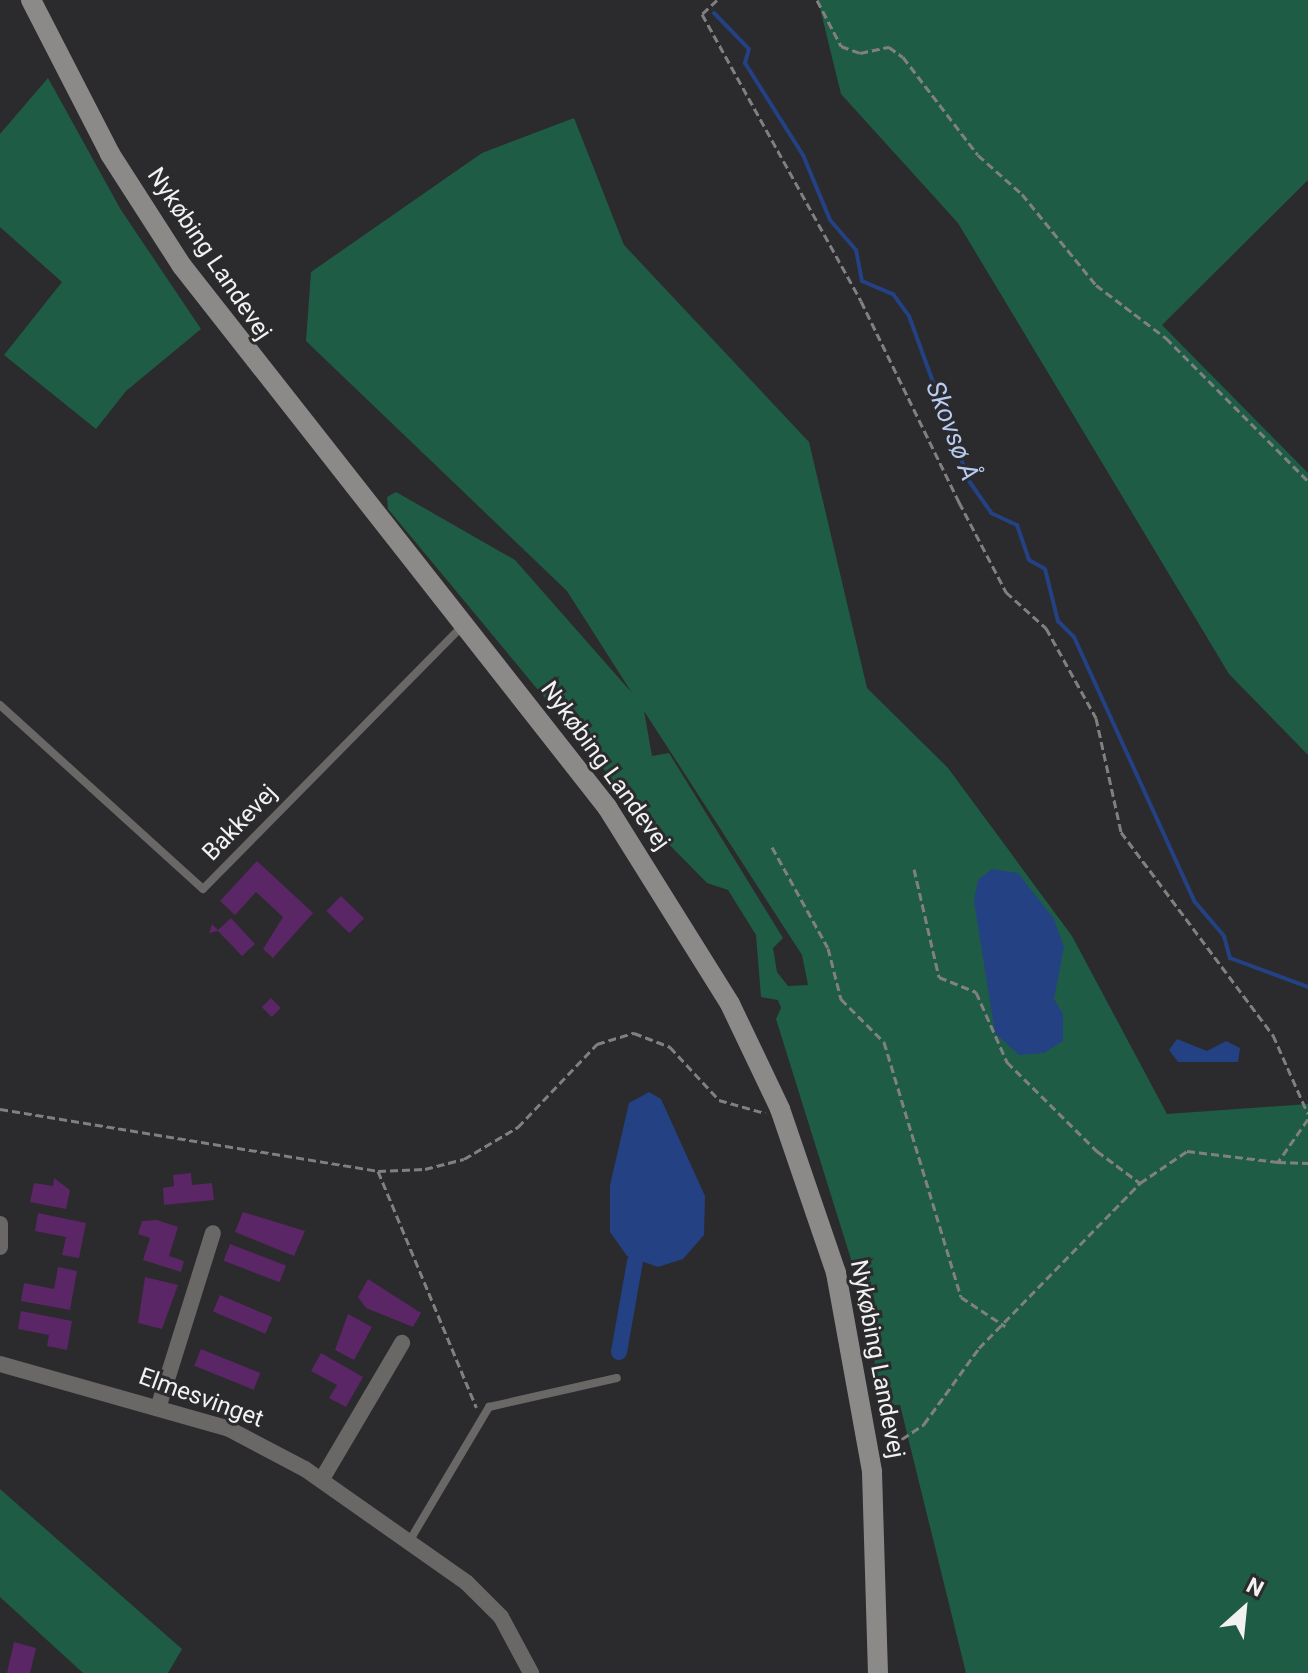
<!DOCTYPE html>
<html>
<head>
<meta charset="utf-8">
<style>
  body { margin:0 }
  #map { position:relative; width:1308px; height:1673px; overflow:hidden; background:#2b2a2c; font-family:Roboto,sans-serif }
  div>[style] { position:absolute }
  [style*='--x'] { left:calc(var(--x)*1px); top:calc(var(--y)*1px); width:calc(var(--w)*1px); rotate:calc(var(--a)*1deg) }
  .green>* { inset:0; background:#1f5c45 }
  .water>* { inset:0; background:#244184 }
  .stream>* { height:4px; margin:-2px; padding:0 2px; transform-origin:2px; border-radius:2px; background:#244184 }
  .canal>* { height:16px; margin:-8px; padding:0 8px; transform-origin:8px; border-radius:8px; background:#244184 }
  .building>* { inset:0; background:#5a2666; transform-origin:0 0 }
  .path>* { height:3px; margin-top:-1.5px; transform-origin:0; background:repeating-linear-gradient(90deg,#818081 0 8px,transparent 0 12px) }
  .service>* { height:8px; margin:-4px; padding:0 4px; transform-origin:4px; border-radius:4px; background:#696867 }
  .minor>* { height:16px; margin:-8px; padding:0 8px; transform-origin:8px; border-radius:8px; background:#696867 }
  .secondary>* { height:20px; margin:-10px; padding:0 10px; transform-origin:10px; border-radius:10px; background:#8c8a89 }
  span { translate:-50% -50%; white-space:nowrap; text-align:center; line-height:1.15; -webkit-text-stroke:6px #2b2a2c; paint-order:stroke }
  .street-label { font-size:24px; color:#f3f2f3 }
  .water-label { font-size:26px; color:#b8cbf3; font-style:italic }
  .north { position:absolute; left:1204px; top:1569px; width:80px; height:80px; -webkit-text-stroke:6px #2b2a2c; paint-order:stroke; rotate:27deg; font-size:22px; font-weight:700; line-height:32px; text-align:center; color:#f3f2f3 }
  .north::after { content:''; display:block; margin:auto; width:28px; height:36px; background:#f3f2f3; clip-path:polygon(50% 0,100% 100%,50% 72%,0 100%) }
</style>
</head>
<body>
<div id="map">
  <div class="green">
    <i style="clip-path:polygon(818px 0,1308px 0,1308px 180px,1162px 325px,1308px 473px,1308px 755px,1229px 674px,958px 223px,841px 94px)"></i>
    <i style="clip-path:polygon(48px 78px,121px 210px,201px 329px,126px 391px,96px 429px,4px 355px,62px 282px,0 227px,0 134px)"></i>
    <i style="clip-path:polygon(evenodd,574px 118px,624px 245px,809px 442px,867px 688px,948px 768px,1072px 936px,1167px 1114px,1308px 1104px,1308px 1673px,966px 1673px,900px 1405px,890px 1405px,878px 1389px,869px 1317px,776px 1019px,781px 1008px,778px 1000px,761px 997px,756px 935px,728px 890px,707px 883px,651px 826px,388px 509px,387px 497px,396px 492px,515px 560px,632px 693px,567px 591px,306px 341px,311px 272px,482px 153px,574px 118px,644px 711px,802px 955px,808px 985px,788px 986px,777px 972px,773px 948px,783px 938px,669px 753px,652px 756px,644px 711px)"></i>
    <i style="clip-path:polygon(0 1489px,182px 1649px,168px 1673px,83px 1673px,0 1597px)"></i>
  </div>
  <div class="water">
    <i style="clip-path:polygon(992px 869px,1018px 873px,1054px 919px,1064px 947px,1054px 999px,1063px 1014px,1063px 1041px,1044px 1053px,1019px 1055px,995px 1033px,974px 901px,978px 880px)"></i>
    <i style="clip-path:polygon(1177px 1039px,1207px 1051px,1226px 1041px,1240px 1048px,1238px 1062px,1178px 1062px,1169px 1050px)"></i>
    <i style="clip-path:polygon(649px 1092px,661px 1099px,705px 1196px,704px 1235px,683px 1259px,658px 1267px,627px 1256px,610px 1232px,610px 1185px,629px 1103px)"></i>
  </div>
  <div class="stream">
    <i style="--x:714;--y:13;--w:50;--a:45.8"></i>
    <i style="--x:749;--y:49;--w:15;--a:106"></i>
    <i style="--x:745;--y:63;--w:109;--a:57.8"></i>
    <i style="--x:803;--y:155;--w:70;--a:67.4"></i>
    <i style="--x:830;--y:220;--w:40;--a:49"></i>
    <i style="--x:856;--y:250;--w:32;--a:79"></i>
    <i style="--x:862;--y:281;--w:34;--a:23"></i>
    <i style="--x:893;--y:294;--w:27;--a:54"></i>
    <i style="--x:909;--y:316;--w:176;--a:70"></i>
    <i style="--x:969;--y:481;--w:39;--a:55"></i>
    <i style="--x:991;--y:513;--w:29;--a:25"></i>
    <i style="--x:1017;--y:525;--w:37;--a:71"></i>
    <i style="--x:1029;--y:560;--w:18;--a:29"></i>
    <i style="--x:1045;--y:569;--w:54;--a:76"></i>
    <i style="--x:1058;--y:621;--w:23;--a:45"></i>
    <i style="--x:1074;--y:637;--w:291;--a:65.5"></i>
    <i style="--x:1195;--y:902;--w:45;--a:49.5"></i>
    <i style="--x:1224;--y:936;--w:23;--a:75"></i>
    <i style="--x:1230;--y:958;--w:83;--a:20.4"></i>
  </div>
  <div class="canal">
    <i style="--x:619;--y:1352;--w:92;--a:-80"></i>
  </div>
  <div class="building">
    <i style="clip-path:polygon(257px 861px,313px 913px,273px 958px,263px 949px,283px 917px,256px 892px,235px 915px,220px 901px)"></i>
    <i style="left:341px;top:896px;width:32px;height:21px;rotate:44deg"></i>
    <i style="clip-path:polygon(231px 918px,255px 944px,242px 956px,218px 931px,209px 933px,212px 924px,218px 930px)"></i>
    <i style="left:271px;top:998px;width:14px;height:13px;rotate:45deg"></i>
    <i style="clip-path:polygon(191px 1173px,192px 1185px,212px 1183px,214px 1200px,164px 1205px,163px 1188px,174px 1186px,173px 1175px)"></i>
    <i style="clip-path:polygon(54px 1178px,70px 1190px,66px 1209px,30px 1202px,34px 1183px,53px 1186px)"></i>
    <i style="clip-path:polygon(243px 1212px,305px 1231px,294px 1256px,235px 1232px)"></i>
    <i style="clip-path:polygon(38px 1213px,86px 1223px,79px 1258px,62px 1255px,66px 1237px,35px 1231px)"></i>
    <i style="clip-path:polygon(157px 1220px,178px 1227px,169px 1256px,184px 1261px,181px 1272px,143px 1260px,150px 1238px,138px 1234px,142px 1221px)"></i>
    <i style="left:230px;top:1244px;width:60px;height:18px;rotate:21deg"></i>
    <i style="clip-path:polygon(58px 1267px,77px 1271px,70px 1310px,21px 1301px,24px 1283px,54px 1289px)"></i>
    <i style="clip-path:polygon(145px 1277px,178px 1285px,162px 1329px,138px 1323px)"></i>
    <i style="clip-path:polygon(368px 1279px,421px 1313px,413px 1327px,366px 1308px,358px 1297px)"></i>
    <i style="left:220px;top:1295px;width:57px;height:18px;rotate:23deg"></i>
    <i style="clip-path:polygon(21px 1311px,72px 1321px,67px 1350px,47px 1346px,49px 1335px,18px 1329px)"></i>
    <i style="clip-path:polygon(348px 1314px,372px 1327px,354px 1360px,335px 1350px)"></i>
    <i style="left:201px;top:1349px;width:64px;height:18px;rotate:22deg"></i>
    <i style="clip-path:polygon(321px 1353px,363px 1377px,346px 1407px,329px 1398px,337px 1385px,311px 1371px)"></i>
    <i style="clip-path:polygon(14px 1642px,36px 1648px,30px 1673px,7px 1673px)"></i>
  </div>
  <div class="path">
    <i style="--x:717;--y:0;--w:21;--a:137"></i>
    <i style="--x:702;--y:14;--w:328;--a:61"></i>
    <i style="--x:861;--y:301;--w:224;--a:64"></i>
    <i style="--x:959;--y:502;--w:102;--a:62.4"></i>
    <i style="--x:1006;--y:592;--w:54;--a:42"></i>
    <i style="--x:1046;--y:628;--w:103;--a:60.9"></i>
    <i style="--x:1096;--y:718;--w:117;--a:77.6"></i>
    <i style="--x:1121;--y:832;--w:254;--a:53.2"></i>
    <i style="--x:1273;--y:1035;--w:86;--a:66.1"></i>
    <i style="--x:817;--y:0;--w:52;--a:62.4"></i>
    <i style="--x:841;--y:46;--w:20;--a:20"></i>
    <i style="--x:860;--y:53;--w:30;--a:-12"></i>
    <i style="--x:889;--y:47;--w:17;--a:36"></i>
    <i style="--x:903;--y:57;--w:123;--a:52.6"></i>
    <i style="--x:978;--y:155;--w:59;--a:41.6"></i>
    <i style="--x:1022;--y:194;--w:117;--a:50.9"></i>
    <i style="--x:1096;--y:285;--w:88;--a:37.1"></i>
    <i style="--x:1166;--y:338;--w:202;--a:45.2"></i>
    <i style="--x:772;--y:847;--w:115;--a:61"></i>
    <i style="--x:828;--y:948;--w:53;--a:75.7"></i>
    <i style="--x:841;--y:999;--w:61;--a:45"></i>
    <i style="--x:884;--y:1042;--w:266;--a:73.2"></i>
    <i style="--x:961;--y:1297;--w:53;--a:33.4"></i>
    <i style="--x:914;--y:869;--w:111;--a:77"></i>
    <i style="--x:939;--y:977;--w:40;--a:22"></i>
    <i style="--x:976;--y:992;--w:77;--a:66.1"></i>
    <i style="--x:1007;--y:1062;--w:127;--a:44.7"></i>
    <i style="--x:1097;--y:1151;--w:54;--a:36.7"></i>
    <i style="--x:1140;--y:1183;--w:57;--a:-34.2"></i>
    <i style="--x:1187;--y:1151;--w:92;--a:6.9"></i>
    <i style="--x:0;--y:1109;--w:383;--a:9.3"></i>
    <i style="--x:378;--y:1171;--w:47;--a:-2.4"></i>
    <i style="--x:425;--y:1169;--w:40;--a:-14.4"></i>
    <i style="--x:464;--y:1159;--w:63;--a:-30.7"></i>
    <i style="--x:518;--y:1127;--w:115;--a:-46.4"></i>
    <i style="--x:597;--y:1044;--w:39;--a:-17"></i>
    <i style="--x:634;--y:1033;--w:39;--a:21"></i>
    <i style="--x:670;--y:1047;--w:72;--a:47.2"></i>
    <i style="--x:719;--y:1100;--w:48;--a:15.8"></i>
    <i style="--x:1308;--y:1119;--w:52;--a:124.9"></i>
    <i style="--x:1278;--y:1162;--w:30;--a:2"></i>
    <i style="--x:378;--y:1171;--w:256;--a:67.4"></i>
    <i style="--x:882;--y:1436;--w:20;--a:9"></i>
    <i style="--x:902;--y:1439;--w:27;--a:-34"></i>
    <i style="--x:924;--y:1424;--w:94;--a:-54.1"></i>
    <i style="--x:979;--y:1348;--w:231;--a:-45.7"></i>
  </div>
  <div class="service">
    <i style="--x:0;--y:705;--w:274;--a:42.2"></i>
    <i style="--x:203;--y:889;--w:369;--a:-45.4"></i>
    <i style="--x:410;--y:1540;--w:155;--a:-59.3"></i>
    <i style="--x:489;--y:1407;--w:131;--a:-12.8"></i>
  </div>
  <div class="minor">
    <i style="--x:0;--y:1224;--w:23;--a:90"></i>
    <i style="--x:0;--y:1364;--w:238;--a:15.8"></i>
    <i style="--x:229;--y:1429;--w:86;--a:27.8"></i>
    <i style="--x:305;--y:1469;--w:198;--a:35.1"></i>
    <i style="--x:467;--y:1583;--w:48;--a:45"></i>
    <i style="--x:501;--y:1617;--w:64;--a:61.8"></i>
    <i style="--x:159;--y:1405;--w:180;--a:-72.6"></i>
    <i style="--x:322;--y:1479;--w:158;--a:-59.5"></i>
  </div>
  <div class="secondary">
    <i style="--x:31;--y:0;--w:173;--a:62.8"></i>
    <i style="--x:110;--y:154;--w:133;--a:57.3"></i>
    <i style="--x:182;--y:266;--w:688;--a:51.85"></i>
    <i style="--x:607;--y:807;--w:232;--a:58"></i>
    <i style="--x:730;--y:1004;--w:116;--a:64.5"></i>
    <i style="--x:780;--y:1109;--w:173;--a:71.1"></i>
    <i style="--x:836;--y:1273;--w:202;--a:79.7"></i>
    <i style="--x:872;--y:1472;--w:201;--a:88.3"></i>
  </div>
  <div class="street-label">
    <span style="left:209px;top:254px;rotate:56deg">Nykøbing Landevej</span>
    <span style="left:605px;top:766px;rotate:54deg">Nykøbing Landevej</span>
    <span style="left:240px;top:823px;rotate:-46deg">Bakkevej</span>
    <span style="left:877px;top:1359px;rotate:79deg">Nykøbing Landevej</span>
    <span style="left:201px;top:1398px;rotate:20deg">Elmesvinget</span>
  </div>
  <div class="water-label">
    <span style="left:952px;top:431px;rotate:69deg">Skovsø Å</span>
  </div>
  <div class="north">N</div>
</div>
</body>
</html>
